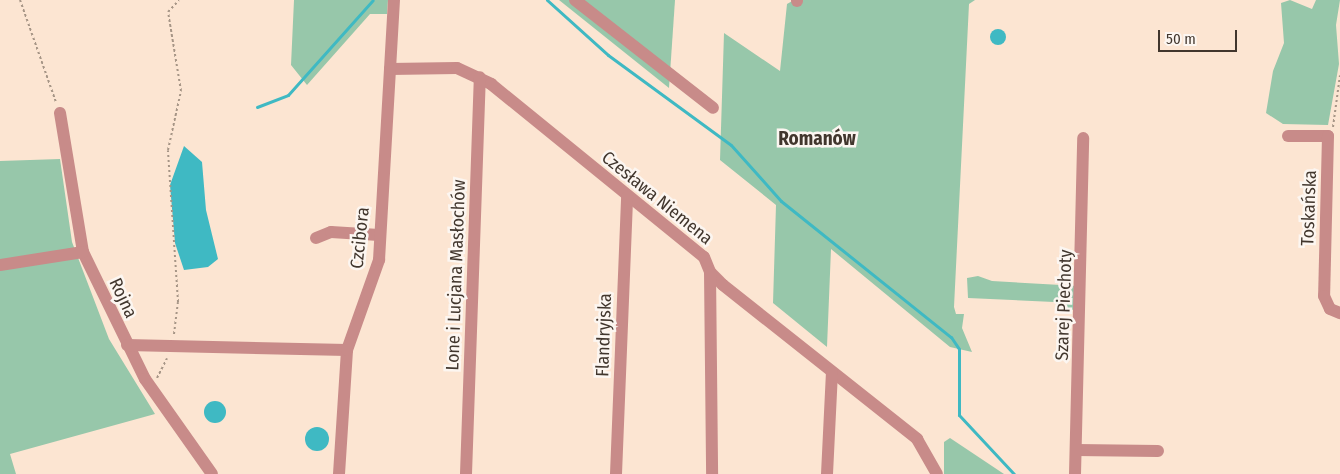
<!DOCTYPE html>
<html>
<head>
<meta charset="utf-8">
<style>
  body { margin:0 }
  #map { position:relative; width:1340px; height:474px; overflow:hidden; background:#fce5d2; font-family:"Fira Sans Condensed",sans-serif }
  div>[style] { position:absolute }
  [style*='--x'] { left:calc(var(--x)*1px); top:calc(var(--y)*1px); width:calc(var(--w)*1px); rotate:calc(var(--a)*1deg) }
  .green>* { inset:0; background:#97c7aa }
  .water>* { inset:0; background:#3fb9c3 }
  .round { border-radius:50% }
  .stream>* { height:3px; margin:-1.5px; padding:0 1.5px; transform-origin:1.5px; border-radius:1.5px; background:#3fb9c3 }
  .path>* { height:2px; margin-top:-1px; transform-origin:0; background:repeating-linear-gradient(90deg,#a69586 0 2.5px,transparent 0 5px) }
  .minor>* { height:12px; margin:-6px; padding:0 6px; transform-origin:6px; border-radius:6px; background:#c88b89 }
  span { translate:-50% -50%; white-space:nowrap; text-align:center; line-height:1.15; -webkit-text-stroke:5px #fcf6f1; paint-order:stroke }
  .street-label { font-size:18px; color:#41362d }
  .neighbourhood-label { font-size:19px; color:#41362d; font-weight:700 }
  .scale { position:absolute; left:1158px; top:30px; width:79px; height:22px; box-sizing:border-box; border:2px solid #41362d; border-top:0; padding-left:6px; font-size:15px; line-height:18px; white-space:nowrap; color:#41362d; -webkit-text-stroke:4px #fcf6f1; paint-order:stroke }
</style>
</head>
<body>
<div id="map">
  <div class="green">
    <i style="clip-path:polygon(294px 0,388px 0,387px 14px,370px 14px,307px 85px,291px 65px)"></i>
    <i style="clip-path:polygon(559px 0,675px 0,669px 88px)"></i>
    <i style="clip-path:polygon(794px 0,975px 0,969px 4px,954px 307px,956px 314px,964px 314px,962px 328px,972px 352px,950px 347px,831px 249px,827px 347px,773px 303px,776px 205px,720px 160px,724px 33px,780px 71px,787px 4px)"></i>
    <i style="clip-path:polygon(1290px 0,1312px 9px,1316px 0,1340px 0,1336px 25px,1339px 64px,1328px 125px,1283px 124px,1266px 113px,1273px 71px,1284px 43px,1281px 3px)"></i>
    <i style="clip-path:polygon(60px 159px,72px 242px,109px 339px,155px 414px,10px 454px,16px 474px,0 474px,0 161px)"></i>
    <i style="clip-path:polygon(978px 276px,992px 281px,1079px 286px,1078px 312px,1054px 302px,968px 298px,967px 278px)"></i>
    <i style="clip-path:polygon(950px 438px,1004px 474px,944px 474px,944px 442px)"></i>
  </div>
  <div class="water">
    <i class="round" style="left:990px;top:29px;width:16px;height:16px"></i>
    <i style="clip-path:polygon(184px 146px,202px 162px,206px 210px,218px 259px,208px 267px,184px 270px,175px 243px,170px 185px)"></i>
    <i class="round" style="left:204px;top:401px;width:22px;height:22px"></i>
    <i class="round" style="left:305px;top:427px;width:24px;height:24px"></i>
  </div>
  <div class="stream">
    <i style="--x:547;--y:0;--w:82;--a:42"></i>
    <i style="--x:608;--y:55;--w:152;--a:36.2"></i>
    <i style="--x:731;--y:145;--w:75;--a:48.2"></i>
    <i style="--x:781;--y:201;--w:218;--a:38.7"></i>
    <i style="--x:951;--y:337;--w:14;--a:56"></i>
    <i style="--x:959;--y:349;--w:66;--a:90"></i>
    <i style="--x:959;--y:415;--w:81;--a:47"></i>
    <i style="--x:257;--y:107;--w:33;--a:-21"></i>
    <i style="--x:288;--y:95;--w:127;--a:-48.2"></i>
  </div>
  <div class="path">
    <i style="--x:20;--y:0;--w:108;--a:70.6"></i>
    <i style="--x:1333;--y:127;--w:52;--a:-82.3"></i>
    <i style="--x:174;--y:334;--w:32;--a:-83"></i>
    <i style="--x:178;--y:302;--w:152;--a:-93.8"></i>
    <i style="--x:168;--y:150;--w:60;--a:-77.6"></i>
    <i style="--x:181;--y:91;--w:80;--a:-99.3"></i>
    <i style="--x:168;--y:12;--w:16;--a:-47"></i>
    <i style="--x:157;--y:378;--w:22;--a:-63"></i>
  </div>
  <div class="minor">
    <i style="--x:575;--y:0;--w:175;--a:38"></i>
    <i style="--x:797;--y:0;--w:1;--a:90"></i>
    <i style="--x:390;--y:69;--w:67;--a:-0.9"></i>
    <i style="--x:457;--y:68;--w:38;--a:25"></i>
    <i style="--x:491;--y:84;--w:274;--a:39.1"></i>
    <i style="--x:704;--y:257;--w:16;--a:68"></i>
    <i style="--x:710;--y:272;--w:18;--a:45"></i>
    <i style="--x:723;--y:285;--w:248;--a:38.4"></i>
    <i style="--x:917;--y:439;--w:40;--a:60.3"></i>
    <i style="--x:60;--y:113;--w:141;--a:80.6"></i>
    <i style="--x:83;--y:252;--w:141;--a:64"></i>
    <i style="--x:145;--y:379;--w:116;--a:54.8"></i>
    <i style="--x:1288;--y:136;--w:40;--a:0"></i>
    <i style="--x:1328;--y:136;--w:160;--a:91.4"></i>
    <i style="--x:1324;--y:296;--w:14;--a:65"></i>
    <i style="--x:1330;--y:309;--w:11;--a:22"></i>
    <i style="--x:316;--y:238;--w:16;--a:-22"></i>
    <i style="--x:331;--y:232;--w:48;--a:3.6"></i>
    <i style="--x:0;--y:265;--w:84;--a:-8.9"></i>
    <i style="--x:710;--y:272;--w:202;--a:89.4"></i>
    <i style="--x:127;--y:345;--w:220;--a:1.3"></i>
    <i style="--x:1076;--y:450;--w:82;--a:0.7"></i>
    <i style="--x:339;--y:474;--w:124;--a:-86.3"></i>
    <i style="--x:347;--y:350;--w:96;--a:-70.4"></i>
    <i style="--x:379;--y:260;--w:260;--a:-86.7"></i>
    <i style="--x:466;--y:474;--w:397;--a:-88"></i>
    <i style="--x:616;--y:474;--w:277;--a:-87.7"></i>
    <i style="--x:827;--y:474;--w:102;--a:-87.2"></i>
    <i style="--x:1075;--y:474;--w:336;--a:-88.6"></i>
  </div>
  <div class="street-label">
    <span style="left:657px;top:198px;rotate:39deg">Czesława Niemena</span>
    <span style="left:1309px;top:208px;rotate:-88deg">Toskańska</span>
    <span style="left:360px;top:238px;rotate:-84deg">Czcibora</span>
    <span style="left:456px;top:275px;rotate:-88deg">Lone i Lucjana Masłochów</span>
    <span style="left:123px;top:298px;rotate:65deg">Rojna</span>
    <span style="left:1064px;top:305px;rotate:-88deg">Szarej Piechoty</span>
    <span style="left:604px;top:335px;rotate:-88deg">Flandryjska</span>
  </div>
  <div class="neighbourhood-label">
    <span style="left:817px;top:139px">Romanów</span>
  </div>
  <div class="scale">50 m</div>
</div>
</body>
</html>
